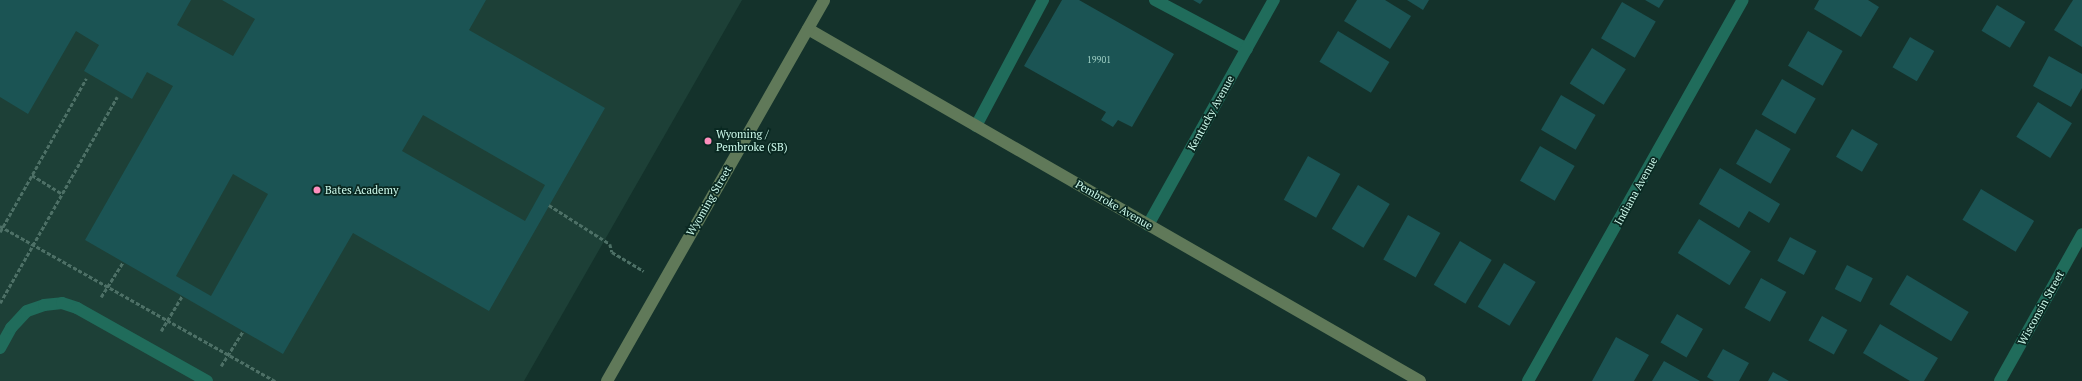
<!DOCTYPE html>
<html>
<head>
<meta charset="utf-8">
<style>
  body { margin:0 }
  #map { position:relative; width:2082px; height:381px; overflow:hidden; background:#14322b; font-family:"PT Serif",serif }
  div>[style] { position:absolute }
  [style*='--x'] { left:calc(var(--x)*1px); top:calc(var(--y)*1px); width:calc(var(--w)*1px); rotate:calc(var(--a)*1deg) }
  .built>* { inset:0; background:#1d4037 }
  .building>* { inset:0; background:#1b5454; transform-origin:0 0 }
  .path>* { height:2.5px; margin-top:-1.25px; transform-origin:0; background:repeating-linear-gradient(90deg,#4d7066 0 4px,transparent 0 6px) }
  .lane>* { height:12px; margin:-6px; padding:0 6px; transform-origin:6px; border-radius:6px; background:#206c5b }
  .street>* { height:12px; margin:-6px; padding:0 6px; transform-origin:6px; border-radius:6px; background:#206c5b }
  .secondary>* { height:12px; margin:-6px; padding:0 6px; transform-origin:6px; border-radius:6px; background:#607959 }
  .dots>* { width:11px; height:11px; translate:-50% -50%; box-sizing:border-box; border:2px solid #092821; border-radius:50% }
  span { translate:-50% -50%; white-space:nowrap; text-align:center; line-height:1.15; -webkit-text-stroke:3.5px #092821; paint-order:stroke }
  .number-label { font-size:9px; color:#a0d0c5 }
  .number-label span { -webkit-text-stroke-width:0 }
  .street-label { font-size:11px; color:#cdf9eb }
  .poi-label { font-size:11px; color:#cdf9eb }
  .left { translate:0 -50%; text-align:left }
</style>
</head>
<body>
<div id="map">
  <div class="built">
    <i style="clip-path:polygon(0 0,742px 0,524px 381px,0 381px)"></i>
  </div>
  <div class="building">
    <i style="clip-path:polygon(evenodd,0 0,191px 0,177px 25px,233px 56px,255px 19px,222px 0,486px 0,469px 30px,605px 108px,489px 311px,353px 233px,283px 354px,85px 240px,173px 86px,147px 72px,132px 99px,84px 71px,99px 45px,76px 31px,28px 114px,0 97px,0 0,423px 115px,545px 185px,525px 221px,402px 151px,423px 115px,0 0,233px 174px,268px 194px,211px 296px,176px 276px,233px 174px)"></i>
    <i style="clip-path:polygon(1062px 0,1079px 0,1174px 54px,1132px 127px,1118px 120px,1113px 127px,1101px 120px,1106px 112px,1024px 66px)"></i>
    <i style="clip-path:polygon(1193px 0,1203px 0,1200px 4px)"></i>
    <i style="clip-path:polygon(1357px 0,1385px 0,1411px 16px,1390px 49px,1344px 21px)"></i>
    <i style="clip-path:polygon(1407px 0,1429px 0,1423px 10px)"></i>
    <i style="clip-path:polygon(1645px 0,1664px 0,1659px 8px)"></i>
    <i style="clip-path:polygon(1819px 0,1868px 0,1879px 7px,1861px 37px,1814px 9px)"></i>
    <i style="clip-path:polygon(2073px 0,2082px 0,2082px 47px,2054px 30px)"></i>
    <i style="left:1622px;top:2px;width:39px;height:42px;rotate:30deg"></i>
    <i style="left:1997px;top:5px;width:33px;height:30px;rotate:31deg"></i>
    <i style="left:1338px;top:31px;width:60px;height:36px;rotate:31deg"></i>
    <i style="left:1808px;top:31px;width:40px;height:40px;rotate:30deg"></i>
    <i style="left:1910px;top:37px;width:28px;height:35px;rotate:30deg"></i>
    <i style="left:1592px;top:48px;width:40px;height:42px;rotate:32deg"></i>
    <i style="clip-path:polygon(2049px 56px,2082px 74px,2082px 88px,2071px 107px,2033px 86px)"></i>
    <i style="left:1782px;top:79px;width:39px;height:41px;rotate:30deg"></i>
    <i style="left:1561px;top:95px;width:40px;height:40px;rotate:30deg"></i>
    <i style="left:2038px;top:102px;width:40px;height:41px;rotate:32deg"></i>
    <i style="left:1756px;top:129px;width:40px;height:40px;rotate:30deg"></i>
    <i style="left:1852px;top:129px;width:30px;height:32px;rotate:30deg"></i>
    <i style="left:1540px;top:146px;width:40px;height:40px;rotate:30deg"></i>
    <i style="left:1308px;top:156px;width:37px;height:50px;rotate:29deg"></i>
    <i style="clip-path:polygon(1720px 168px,1780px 204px,1769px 223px,1749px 211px,1739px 228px,1699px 204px)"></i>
    <i style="left:1358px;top:185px;width:37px;height:51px;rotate:31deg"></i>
    <i style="left:1981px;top:189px;width:62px;height:36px;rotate:31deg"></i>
    <i style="left:1408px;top:215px;width:37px;height:51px;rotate:29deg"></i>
    <i style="left:1699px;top:219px;width:61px;height:40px;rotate:32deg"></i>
    <i style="left:1790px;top:237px;width:30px;height:27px;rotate:28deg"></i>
    <i style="left:1460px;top:241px;width:37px;height:51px;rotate:31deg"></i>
    <i style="left:1504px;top:263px;width:37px;height:51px;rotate:31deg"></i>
    <i style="left:1847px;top:265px;width:29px;height:27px;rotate:27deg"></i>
    <i style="left:1907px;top:275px;width:72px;height:34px;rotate:31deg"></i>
    <i style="left:1761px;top:278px;width:29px;height:34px;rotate:29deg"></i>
    <i style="left:1677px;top:314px;width:30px;height:33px;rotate:30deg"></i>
    <i style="left:1822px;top:316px;width:29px;height:28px;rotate:29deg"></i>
    <i style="clip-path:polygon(1880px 324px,1938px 358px,1924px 381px,1910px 381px,1863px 353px)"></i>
    <i style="clip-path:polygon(1616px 337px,1649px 355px,1634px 381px,1592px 381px)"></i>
    <i style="clip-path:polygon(1723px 349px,1749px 363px,1739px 381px,1714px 381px,1707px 377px)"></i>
    <i style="clip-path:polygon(1664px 361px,1700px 381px,1652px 381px)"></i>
    <i style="clip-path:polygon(1773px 372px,1789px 381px,1768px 381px)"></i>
  </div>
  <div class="path">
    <i style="--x:32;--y:175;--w:36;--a:32"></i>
    <i style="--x:549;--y:205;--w:72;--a:32.6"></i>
    <i style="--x:610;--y:244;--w:8;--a:76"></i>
    <i style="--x:612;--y:252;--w:37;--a:31"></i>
    <i style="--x:0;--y:226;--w:316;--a:29.4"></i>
    <i style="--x:0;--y:232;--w:176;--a:-60.7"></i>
    <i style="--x:101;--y:297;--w:41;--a:-57.8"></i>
    <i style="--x:0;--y:303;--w:237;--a:-60.4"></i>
    <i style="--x:161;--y:331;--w:41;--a:-59"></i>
    <i style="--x:221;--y:366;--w:41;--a:-57.8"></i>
  </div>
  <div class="lane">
    <i style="--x:1155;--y:0;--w:104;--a:28"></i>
    <i style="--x:976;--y:126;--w:143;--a:-62"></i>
    <i style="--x:0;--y:348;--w:23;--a:-61"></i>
    <i style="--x:11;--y:328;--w:23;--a:-47"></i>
    <i style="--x:27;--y:311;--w:18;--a:-19"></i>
    <i style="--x:44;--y:305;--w:18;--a:-6"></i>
    <i style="--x:62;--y:303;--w:16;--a:18"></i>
    <i style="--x:77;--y:308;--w:149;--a:29.3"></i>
  </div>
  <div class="street">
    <i style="--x:1148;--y:225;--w:258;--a:-60.8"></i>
    <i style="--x:1528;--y:381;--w:437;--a:-60.6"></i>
    <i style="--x:2000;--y:381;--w:168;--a:-60.8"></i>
  </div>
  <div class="secondary">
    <i style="--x:808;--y:29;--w:706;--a:29.91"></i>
    <i style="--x:607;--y:381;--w:438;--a:-60.3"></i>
  </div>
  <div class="dots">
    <i style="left:708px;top:141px;background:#fe8ebd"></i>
    <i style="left:317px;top:190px;background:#fe8ebd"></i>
  </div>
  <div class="number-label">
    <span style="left:1099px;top:60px">19901</span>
  </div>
  <div class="street-label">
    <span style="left:1211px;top:113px;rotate:-61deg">Kentucky Avenue</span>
    <span style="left:1636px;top:191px;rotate:-61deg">Indiana Avenue</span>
    <span style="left:709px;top:201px;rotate:-60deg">Wyoming Street</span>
    <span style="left:1114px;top:205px;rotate:30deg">Pembroke Avenue</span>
    <span style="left:2041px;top:308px;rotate:-61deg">Wisconsin Street</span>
  </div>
  <div class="poi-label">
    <span class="left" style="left:716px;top:141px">Wyoming /<br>Pembroke (SB)</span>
    <span class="left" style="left:325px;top:190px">Bates Academy</span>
  </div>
</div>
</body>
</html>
